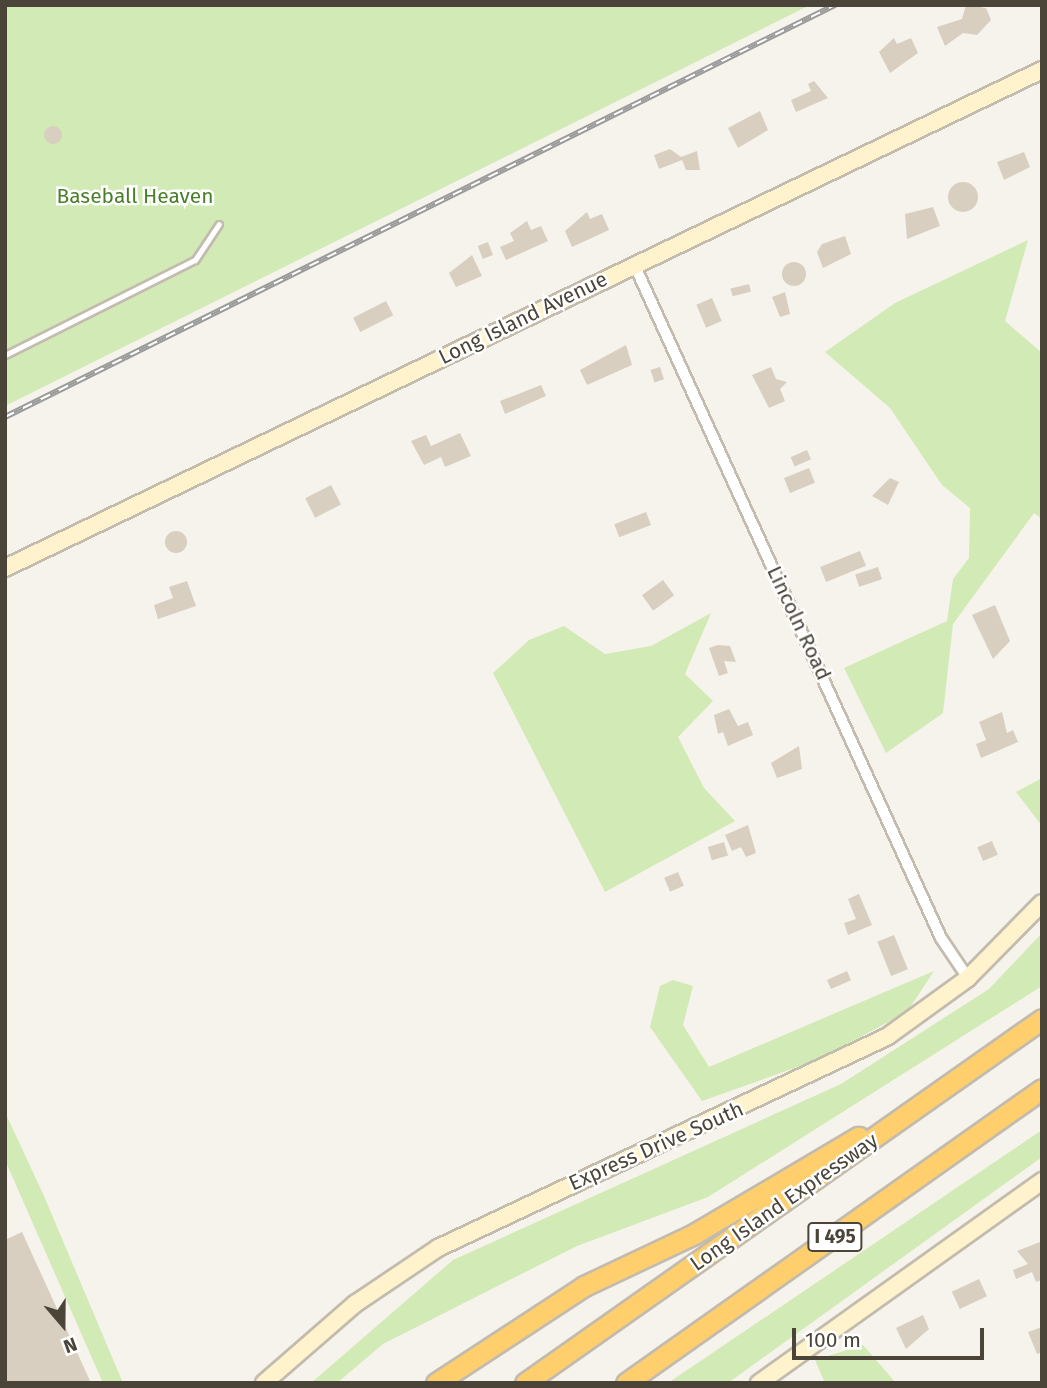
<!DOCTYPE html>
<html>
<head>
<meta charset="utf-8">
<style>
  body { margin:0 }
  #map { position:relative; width:1047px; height:1388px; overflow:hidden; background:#f6f3ec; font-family:"Fira Sans",sans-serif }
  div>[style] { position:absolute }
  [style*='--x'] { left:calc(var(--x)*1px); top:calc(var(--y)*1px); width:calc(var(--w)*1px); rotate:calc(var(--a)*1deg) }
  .green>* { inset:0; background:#d2eab5 }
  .building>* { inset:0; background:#d8cfc1; transform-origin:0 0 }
  .round { border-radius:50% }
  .roads { filter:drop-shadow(2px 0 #c2bbae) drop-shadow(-2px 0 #c2bbae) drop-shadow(0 2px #c2bbae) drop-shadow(0 -2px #c2bbae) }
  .lane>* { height:5px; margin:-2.5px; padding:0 2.5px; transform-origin:2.5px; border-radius:2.5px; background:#fff }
  .street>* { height:10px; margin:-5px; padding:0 5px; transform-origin:5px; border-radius:5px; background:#fff }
  .secondary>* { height:16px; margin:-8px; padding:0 8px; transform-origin:8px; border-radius:8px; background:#fff3cd }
  .highway>* { height:19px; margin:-9.5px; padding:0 9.5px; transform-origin:9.5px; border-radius:9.5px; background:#ffcf6e }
  .rail>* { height:6px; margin-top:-3px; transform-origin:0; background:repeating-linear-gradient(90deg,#fff 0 10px,#9a9a9a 0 20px); box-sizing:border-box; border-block:2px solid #9a9a9a }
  span { translate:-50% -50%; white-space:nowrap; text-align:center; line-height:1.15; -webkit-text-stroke:5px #fff; paint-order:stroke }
  .shield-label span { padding:2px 5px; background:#fff; border:2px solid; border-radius:5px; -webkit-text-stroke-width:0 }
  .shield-label { font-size:19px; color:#4b4439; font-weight:700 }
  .park-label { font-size:21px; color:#4a7f2a }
  .street-label { font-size:21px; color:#4b4439 }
  .frame { position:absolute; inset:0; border:7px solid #4b4439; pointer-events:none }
  .north { position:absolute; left:28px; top:1290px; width:70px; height:70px; -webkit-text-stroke:5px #fff; paint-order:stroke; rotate:160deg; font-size:19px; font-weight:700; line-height:28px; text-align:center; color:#4b4439 }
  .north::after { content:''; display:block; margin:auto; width:24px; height:32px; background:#4b4439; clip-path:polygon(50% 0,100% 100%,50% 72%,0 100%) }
  .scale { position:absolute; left:792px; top:1328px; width:192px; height:32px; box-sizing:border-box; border:4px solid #4b4439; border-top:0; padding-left:9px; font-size:21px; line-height:24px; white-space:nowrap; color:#4b4439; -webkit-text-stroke:5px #fff; paint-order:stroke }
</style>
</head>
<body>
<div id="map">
  <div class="green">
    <i style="clip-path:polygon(5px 5px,810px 5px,5px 406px)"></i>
    <i style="clip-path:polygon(1028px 240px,1005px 321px,1042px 353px,1042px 519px,1034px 513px,953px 624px,943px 713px,886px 753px,844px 668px,947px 621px,953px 579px,969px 558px,970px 508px,942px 485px,890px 408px,825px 352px,895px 303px)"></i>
    <i style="clip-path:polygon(711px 613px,685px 674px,713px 701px,678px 737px,704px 788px,735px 821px,605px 892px,493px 673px,529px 640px,564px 626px,605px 654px,651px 646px)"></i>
    <i style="clip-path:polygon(1042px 778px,1042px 826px,1016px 792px)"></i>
    <i style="clip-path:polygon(1042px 933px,1042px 986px,708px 1197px,577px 1246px,383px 1344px,337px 1383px,311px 1383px,453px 1260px,841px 1084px,989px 989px)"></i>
    <i style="clip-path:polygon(934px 971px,907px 1012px,817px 1060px,702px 1101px,650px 1027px,660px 986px,673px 980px,693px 986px,683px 1025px,709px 1067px)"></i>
    <i style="clip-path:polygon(5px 1112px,44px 1196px,123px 1383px,103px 1383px,5px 1160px)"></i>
    <i style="clip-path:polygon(1042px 1130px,1042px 1157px,728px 1383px,668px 1383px)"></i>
    <i style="clip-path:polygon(863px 1345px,896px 1383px,825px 1383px,815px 1360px)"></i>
  </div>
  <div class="building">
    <i style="clip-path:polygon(966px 5px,986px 8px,991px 20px,977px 35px,963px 33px,945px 46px,937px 27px,962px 19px)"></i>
    <i style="clip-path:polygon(894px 38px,897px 44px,911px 38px,918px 53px,890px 73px,879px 52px)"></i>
    <i style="clip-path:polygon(814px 81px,828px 98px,796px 112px,791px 100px,811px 91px,808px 84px)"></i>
    <i style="clip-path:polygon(760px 111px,768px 130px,738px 148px,728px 128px)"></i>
    <i class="round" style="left:44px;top:126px;width:18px;height:18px"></i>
    <i style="clip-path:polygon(670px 149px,681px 157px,697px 151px,700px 170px,686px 170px,682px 160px,659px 169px,654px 155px)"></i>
    <i style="clip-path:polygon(1024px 152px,1030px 167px,1004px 180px,997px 162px)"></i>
    <i class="round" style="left:948px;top:182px;width:30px;height:30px"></i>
    <i style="clip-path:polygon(933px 207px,940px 226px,907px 239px,905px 214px)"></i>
    <i style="clip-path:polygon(587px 212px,590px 219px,602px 214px,609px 230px,572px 247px,565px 231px)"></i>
    <i style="clip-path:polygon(527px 221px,531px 230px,541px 226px,548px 241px,506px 260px,500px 247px,514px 241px,510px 233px)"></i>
    <i style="clip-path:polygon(845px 236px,851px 254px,823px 268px,817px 252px,822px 244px)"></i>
    <i style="left:488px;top:242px;width:14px;height:11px;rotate:69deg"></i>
    <i style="clip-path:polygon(472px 255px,482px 276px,456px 287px,449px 273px)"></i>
    <i class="round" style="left:782px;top:262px;width:24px;height:24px"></i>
    <i style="left:749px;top:284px;width:8px;height:19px;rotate:76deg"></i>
    <i style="clip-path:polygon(785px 292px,790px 314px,780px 317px,772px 297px)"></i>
    <i style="left:712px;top:298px;width:25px;height:17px;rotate:67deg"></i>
    <i style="left:386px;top:301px;width:16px;height:37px;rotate:63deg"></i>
    <i style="clip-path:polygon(626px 345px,632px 365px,587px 385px,580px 370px)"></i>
    <i style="left:660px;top:367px;width:13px;height:10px;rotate:72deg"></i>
    <i style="clip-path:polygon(771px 367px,776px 379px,787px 382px,780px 389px,785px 401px,769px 408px,752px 375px)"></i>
    <i style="clip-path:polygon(541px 385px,546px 396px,505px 414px,500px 401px)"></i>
    <i style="clip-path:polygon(460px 433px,471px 456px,445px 467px,441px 457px,424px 465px,411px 441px,426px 435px,431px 446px)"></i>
    <i style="left:807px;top:450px;width:10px;height:18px;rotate:66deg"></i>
    <i style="left:809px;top:468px;width:16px;height:27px;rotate:68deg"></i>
    <i style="clip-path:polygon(890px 478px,899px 482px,888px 505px,872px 496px)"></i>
    <i style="left:331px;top:485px;width:22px;height:29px;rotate:63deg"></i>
    <i style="left:646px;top:512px;width:14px;height:34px;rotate:69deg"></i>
    <i class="round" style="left:165px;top:531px;width:22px;height:22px"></i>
    <i style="left:860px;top:551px;width:16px;height:43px;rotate:68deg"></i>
    <i style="left:878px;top:567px;width:13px;height:24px;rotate:72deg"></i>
    <i style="left:663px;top:580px;width:19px;height:26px;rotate:54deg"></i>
    <i style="clip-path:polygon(187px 581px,196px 606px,158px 619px,154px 605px,173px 598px,169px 587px)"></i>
    <i style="clip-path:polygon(995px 605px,1010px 641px,993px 659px,972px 615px)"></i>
    <i style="clip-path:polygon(718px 645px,730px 646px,736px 662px,724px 661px,728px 673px,719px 676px,709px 648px)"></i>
    <i style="clip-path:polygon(729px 709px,738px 726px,748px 722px,753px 735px,728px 746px,723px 732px,718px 734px,714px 715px)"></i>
    <i style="clip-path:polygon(1002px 712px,1007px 733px,1013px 730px,1018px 742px,981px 758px,976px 744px,986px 740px,979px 722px)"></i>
    <i style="clip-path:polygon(799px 746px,802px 769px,777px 778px,771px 763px)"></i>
    <i style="clip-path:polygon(748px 825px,756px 853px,746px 857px,741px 847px,732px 851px,725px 835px)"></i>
    <i style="left:992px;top:841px;width:15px;height:16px;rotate:67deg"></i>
    <i style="left:724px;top:842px;width:14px;height:17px;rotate:73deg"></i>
    <i style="left:678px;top:872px;width:15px;height:15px;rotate:67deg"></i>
    <i style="clip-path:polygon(859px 894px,872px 925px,848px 935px,844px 923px,856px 919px,848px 899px)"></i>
    <i style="left:894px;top:935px;width:37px;height:18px;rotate:68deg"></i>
    <i style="left:847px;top:971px;width:10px;height:22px;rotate:66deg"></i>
    <i style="clip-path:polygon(22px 1232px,91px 1383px,5px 1383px,5px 1240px)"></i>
    <i style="clip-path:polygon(1040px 1242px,1042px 1280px,1036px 1282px,1032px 1272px,1016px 1279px,1013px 1270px,1028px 1264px,1017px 1251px)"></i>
    <i style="left:979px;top:1279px;width:19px;height:30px;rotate:65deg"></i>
    <i style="clip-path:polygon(923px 1315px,929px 1329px,906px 1349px,896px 1328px)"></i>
    <i style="clip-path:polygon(1042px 1327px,1042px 1352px,1037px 1354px,1028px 1332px)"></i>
  </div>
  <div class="roads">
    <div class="lane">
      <i style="--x:5;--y:355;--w:212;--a:-26.6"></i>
      <i style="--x:195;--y:260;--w:43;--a:-56.3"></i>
    </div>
    <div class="street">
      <i style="--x:634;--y:264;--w:741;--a:65.51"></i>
      <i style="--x:941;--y:938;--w:48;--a:56"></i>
    </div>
    <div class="secondary">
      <i style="--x:5;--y:568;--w:1150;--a:-25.65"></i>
      <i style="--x:264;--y:1383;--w:121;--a:-41"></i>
      <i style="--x:355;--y:1304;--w:100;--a:-34"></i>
      <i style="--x:438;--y:1248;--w:497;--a:-25.2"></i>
      <i style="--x:888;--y:1036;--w:99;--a:-35.9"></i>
      <i style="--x:968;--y:978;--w:105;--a:-45.4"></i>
      <i style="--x:759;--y:1383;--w:348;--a:-35.5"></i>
    </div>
    <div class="highway">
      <i style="--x:436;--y:1383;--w:177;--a:-33.2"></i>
      <i style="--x:584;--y:1286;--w:122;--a:-25.3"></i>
      <i style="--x:694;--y:1234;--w:191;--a:-30.6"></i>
      <i style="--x:525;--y:1383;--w:632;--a:-35.15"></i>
      <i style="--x:626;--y:1383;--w:509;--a:-35.25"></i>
    </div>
  </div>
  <div class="rail">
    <i style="--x:5;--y:417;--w:927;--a:-26.4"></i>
  </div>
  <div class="shield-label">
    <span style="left:835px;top:1237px">I 495</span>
  </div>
  <div class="park-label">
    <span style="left:135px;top:196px">Baseball Heaven</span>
  </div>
  <div class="street-label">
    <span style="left:523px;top:318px;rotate:-26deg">Long Island Avenue</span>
    <span style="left:799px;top:623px;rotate:65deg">Lincoln Road</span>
    <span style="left:656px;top:1146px;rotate:-24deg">Express Drive South</span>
    <span style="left:784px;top:1202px;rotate:-35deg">Long Island Expressway</span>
  </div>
  <div class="frame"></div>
  <div class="north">N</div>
  <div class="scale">100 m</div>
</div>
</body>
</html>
